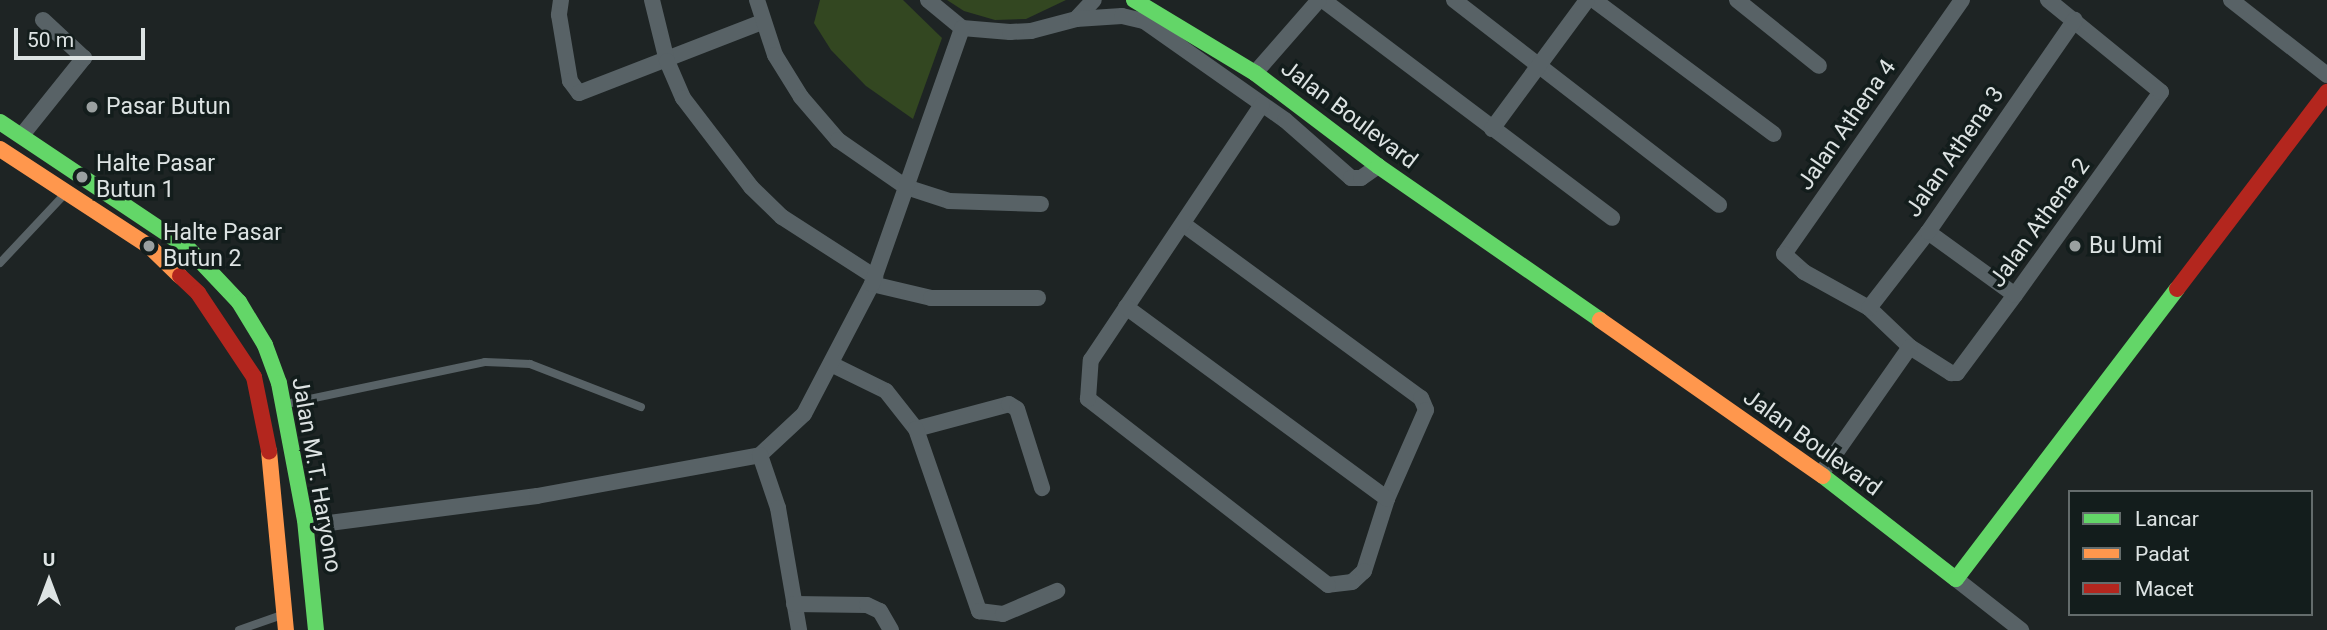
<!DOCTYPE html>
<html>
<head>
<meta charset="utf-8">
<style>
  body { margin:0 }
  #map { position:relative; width:2327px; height:630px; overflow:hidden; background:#1e2424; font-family:Roboto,sans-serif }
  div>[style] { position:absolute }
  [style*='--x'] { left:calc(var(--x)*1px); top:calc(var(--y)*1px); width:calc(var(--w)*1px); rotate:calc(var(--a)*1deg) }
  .green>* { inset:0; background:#334721 }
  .lane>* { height:8px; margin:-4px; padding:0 4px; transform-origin:4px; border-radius:4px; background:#586266 }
  .street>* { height:16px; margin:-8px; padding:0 8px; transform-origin:8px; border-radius:8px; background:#586266 }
  .fast>* { height:16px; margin:-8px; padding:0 8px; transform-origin:8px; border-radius:8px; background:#63d668 }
  .slow>* { height:16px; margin:-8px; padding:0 8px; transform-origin:8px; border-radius:8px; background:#ff974d }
  .jam>* { height:16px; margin:-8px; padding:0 8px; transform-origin:8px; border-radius:8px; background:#b3261e }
  .dots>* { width:19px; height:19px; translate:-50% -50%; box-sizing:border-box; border:4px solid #131d1c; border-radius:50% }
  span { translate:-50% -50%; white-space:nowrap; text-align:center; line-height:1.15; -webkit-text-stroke:7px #131d1c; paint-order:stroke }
  .poi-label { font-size:23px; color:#dde3e3 }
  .left { translate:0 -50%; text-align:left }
  .street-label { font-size:23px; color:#dde3e3 }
  .legend { position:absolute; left:2068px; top:490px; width:245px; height:126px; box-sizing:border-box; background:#131d1c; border:2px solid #646c6c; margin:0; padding:9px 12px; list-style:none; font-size:21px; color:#dde3e3 }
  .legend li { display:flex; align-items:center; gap:14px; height:35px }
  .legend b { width:35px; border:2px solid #646c6c }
  .north { position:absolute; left:14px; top:546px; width:70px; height:70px; -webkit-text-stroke:5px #131d1c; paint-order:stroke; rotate:0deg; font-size:19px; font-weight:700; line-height:28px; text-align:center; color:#dde3e3 }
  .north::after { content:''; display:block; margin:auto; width:24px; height:32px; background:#dde3e3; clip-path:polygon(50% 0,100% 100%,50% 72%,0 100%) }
  .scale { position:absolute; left:14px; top:28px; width:131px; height:32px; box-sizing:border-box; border:4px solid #dde3e3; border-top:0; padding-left:9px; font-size:21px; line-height:24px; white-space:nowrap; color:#dde3e3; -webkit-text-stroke:5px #131d1c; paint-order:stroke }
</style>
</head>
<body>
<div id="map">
  <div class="green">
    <i style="clip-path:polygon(820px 0,903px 0,942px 38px,913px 119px,866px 86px,831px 50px,814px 23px)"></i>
    <i style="clip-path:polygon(947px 0,1066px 0,1026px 19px,995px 20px,964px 11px)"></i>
  </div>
  <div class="lane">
    <i style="--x:0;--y:263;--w:92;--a:-46.8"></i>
    <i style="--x:286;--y:404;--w:203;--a:-11.9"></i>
    <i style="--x:485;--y:362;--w:45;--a:2.5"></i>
    <i style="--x:530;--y:364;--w:119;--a:21.2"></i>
    <i style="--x:239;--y:630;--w:42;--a:-19.3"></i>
  </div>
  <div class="street">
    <i style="--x:561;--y:0;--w:15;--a:98"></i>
    <i style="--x:559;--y:15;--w:67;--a:80.5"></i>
    <i style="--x:570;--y:81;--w:15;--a:53"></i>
    <i style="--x:579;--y:93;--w:196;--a:-21.2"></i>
    <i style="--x:652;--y:0;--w:63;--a:76.2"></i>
    <i style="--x:667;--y:61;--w:40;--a:66.6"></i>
    <i style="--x:683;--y:98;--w:112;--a:52.6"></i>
    <i style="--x:751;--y:187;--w:43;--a:44.1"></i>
    <i style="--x:782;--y:217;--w:111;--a:32.8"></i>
    <i style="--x:757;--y:0;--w:58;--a:71.9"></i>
    <i style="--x:775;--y:55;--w:49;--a:58.2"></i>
    <i style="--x:801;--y:97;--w:57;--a:49.3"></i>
    <i style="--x:838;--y:140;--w:83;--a:34.7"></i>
    <i style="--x:906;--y:187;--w:45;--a:18"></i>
    <i style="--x:949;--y:201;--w:92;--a:1.9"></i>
    <i style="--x:928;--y:0;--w:44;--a:39.5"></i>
    <i style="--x:962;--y:28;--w:48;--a:4.8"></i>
    <i style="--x:1010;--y:32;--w:21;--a:-3"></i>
    <i style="--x:1031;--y:31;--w:47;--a:-14.9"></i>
    <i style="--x:1076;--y:19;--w:26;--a:-47"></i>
    <i style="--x:1323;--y:0;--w:362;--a:37"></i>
    <i style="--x:1454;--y:0;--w:335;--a:37.7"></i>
    <i style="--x:1594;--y:0;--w:224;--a:36.7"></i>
    <i style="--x:1737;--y:0;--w:105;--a:38.8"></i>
    <i style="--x:1962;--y:0;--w:310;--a:125"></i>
    <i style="--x:1784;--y:254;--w:27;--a:42"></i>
    <i style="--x:1804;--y:272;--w:74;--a:29"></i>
    <i style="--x:1869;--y:308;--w:57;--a:43.6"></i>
    <i style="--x:1910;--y:347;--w:49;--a:32.4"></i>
    <i style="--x:1951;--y:373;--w:6;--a:0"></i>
    <i style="--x:1957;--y:373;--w:97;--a:-53.4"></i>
    <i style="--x:2015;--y:295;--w:250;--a:-54.3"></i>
    <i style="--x:2161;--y:92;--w:146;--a:-140.8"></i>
    <i style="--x:2231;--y:0;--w:122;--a:38"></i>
    <i style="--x:1076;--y:19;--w:46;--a:-3.7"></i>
    <i style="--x:1122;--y:16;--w:23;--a:13"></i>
    <i style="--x:1144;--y:21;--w:172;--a:35.1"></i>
    <i style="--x:1285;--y:120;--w:88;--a:41.3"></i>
    <i style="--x:1351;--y:178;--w:10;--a:0"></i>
    <i style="--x:1361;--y:178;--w:21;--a:-35"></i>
    <i style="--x:1255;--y:73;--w:97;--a:-48.8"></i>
    <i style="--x:1492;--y:129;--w:160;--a:-53.6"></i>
    <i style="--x:22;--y:135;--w:99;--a:-51.2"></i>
    <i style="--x:84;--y:58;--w:56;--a:-137.2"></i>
    <i style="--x:1183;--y:224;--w:295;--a:36.2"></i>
    <i style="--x:1421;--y:398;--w:13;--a:67"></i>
    <i style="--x:1426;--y:410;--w:97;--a:113.7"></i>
    <i style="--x:1387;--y:499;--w:76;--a:107.7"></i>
    <i style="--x:1364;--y:571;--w:16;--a:137"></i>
    <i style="--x:1352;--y:582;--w:24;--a:173"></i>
    <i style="--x:1328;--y:585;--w:304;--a:-142.2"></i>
    <i style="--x:1088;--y:399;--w:39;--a:-86"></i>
    <i style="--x:1091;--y:360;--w:307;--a:-56.2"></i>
    <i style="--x:1928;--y:232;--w:107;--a:35.9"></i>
    <i style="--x:872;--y:284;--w:61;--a:13.3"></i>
    <i style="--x:931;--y:298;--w:107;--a:0"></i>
    <i style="--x:1126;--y:307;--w:324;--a:36.3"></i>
    <i style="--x:1869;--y:308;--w:96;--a:-52.2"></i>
    <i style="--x:1928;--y:232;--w:258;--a:-55.3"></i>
    <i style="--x:831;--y:364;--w:61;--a:26.1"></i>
    <i style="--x:886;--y:391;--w:48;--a:51.7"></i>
    <i style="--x:916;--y:429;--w:96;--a:-15"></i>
    <i style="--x:1009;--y:404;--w:9;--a:32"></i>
    <i style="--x:1017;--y:409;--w:83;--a:72.4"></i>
    <i style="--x:916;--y:429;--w:193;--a:70.9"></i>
    <i style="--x:979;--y:611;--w:24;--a:7"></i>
    <i style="--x:1003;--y:614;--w:59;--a:-23.1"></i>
    <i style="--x:760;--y:455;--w:60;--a:-43"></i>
    <i style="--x:804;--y:414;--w:147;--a:-62.4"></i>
    <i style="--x:872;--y:284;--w:271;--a:-70.6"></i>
    <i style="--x:1821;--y:474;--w:155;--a:-55"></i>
    <i style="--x:306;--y:526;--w:233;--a:-7.4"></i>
    <i style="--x:537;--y:496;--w:227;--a:-10.4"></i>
    <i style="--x:760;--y:455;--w:56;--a:71.2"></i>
    <i style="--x:778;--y:508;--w:124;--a:80.2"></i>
    <i style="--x:1956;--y:579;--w:83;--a:38.1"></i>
    <i style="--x:794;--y:604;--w:73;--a:0.8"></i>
    <i style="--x:867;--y:605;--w:14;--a:25"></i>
    <i style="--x:880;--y:611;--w:22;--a:60"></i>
  </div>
  <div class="fast">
    <i style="--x:1134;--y:0;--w:141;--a:31.1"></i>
    <i style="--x:1255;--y:73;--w:154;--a:37.1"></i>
    <i style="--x:1378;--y:166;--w:270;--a:34.7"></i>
    <i style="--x:0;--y:122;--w:225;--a:33.8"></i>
    <i style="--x:187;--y:247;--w:76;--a:46.6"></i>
    <i style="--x:239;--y:302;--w:50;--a:58.8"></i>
    <i style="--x:265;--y:345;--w:40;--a:69.8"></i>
    <i style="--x:279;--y:383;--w:139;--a:79.3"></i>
    <i style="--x:305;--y:520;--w:111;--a:84.3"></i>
    <i style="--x:1823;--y:476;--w:168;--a:37.8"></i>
    <i style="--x:1956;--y:579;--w:365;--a:-52.7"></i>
  </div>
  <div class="slow">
    <i style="--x:0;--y:149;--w:178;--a:33.1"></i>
    <i style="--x:149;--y:246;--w:43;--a:44.1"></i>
    <i style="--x:1600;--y:320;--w:272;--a:35"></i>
    <i style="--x:269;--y:451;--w:180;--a:84.6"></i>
  </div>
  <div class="jam">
    <i style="--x:180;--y:276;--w:25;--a:43"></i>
    <i style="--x:198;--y:293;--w:101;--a:56.3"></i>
    <i style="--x:254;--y:377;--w:76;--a:78.5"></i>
    <i style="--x:2177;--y:289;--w:248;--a:-52.7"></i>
  </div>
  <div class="dots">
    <i style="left:92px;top:107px;background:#9aa0a0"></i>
    <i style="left:82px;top:177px;background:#9aa0a0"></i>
    <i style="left:149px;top:246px;background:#9aa0a0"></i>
    <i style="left:2075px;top:246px;background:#9aa0a0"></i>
  </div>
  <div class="poi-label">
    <span class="left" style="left:106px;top:107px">Pasar Butun</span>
    <span class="left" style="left:96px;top:177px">Halte Pasar<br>Butun 1</span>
    <span class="left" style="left:163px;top:246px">Halte Pasar<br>Butun 2</span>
    <span class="left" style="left:2089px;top:246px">Bu Umi</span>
  </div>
  <div class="street-label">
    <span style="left:1349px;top:115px;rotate:37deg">Jalan Boulevard</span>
    <span style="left:1847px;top:125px;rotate:-55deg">Jalan Athena 4</span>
    <span style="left:1955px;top:152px;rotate:-55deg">Jalan Athena 3</span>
    <span style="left:2040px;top:223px;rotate:-54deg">Jalan Athena 2</span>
    <span style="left:1812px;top:443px;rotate:36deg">Jalan Boulevard</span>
    <span style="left:316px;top:475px;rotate:80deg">Jalan M.T. Haryono</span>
  </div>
  <ul class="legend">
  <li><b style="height:9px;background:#63d668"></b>Lancar</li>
  <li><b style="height:9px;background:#ff974d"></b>Padat</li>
  <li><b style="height:9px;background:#b3261e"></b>Macet</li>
  </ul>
  <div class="north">U</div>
  <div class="scale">50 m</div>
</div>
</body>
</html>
